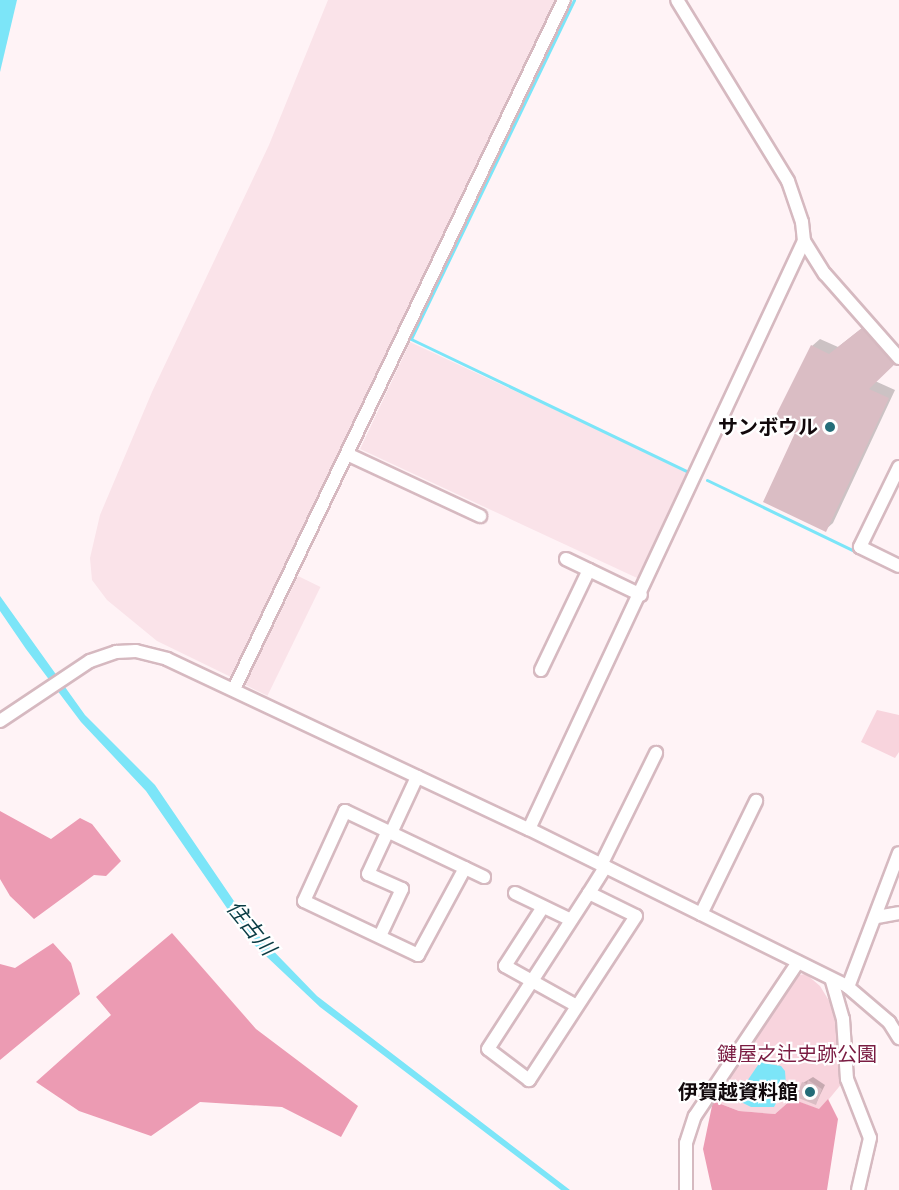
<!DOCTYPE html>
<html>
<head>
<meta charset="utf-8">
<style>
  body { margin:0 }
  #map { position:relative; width:899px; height:1190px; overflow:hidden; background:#fff3f6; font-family:"Roboto Condensed","Noto Sans JP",sans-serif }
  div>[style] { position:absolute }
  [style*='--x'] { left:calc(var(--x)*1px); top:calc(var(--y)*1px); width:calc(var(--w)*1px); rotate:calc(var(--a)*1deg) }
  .built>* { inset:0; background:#fae3e9; transform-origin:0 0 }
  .green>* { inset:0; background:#f8d4dd }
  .forest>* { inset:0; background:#ec9bb3 }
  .water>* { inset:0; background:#7ce5f8 }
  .shadow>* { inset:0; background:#0003 }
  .stream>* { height:3px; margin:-1.5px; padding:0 1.5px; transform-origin:1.5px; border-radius:1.5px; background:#7ce5f8 }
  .building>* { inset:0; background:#dabdc4 }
  .roads { filter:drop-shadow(2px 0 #d6b9c0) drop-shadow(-2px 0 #d6b9c0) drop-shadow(0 2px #d6b9c0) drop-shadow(0 -2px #d6b9c0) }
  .minor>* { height:12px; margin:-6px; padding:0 6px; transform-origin:6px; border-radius:6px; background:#fff }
  .dots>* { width:16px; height:16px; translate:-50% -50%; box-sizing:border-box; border:3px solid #fff; border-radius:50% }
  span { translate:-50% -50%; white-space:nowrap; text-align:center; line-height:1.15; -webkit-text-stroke:4.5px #fff; paint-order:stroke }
  .poi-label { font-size:20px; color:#11080b; font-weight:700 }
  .right { translate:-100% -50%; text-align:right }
  .park-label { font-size:20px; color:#7a1c42 }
  .water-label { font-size:21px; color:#093c44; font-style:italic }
</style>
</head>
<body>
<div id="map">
  <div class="built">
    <i style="clip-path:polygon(328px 0,560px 0,233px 678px,157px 641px,107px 600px,92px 580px,90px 558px,100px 515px,152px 392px,269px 145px)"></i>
    <i style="left:410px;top:342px;width:308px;height:118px;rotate:25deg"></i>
    <i style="left:298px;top:576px;width:25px;height:121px;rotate:26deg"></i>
  </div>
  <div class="green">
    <i style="clip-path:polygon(877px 710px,899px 715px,899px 752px,895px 758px,861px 742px)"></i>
    <i style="clip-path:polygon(806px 974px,820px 986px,839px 1017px,843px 1082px,820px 1110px,792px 1099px,775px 1114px,739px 1111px,713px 1101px,797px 975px)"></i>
  </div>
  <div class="forest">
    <i style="clip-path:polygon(0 811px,51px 839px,80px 818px,92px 824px,121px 861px,106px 876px,94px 875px,34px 919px,10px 896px,0 879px)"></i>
    <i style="clip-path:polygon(172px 933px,256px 1029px,358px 1106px,341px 1137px,282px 1107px,200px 1102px,151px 1136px,79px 1111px,36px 1082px,111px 1015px,96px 997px)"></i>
    <i style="clip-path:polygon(53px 943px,71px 963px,80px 994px,0 1060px,0 964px,15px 968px)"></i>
    <i style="clip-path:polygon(792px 1099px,819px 1109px,828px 1099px,838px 1119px,827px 1190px,712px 1190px,703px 1149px,713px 1101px,739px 1111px,775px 1114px)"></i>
  </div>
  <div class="water">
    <i style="clip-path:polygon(0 0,17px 0,0 72px)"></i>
    <i style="clip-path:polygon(0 596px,85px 715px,155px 785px,255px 932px,317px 996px,570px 1190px,561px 1190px,320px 1007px,249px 940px,146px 791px,81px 722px,26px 649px,0 611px)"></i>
    <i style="clip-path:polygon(760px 1062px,781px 1066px,785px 1071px,786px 1085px,774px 1107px,751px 1107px,735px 1099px)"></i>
  </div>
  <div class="shadow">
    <i style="clip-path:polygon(871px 321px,899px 351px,875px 381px,895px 390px,833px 523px,825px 530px,797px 433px,812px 346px,820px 339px,838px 347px)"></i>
    <i style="clip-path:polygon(813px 1077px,825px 1085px,816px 1103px,803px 1083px)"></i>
  </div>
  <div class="stream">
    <i style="--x:574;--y:0;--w:376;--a:115.7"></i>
    <i style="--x:411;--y:339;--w:308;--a:25.6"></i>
    <i style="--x:707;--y:480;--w:169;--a:25.7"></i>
  </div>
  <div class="building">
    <i style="clip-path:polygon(862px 328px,896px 363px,869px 389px,889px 398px,826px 532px,763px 502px,795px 433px,773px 421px,811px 345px,829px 354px)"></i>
    <i style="clip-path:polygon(808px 1080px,822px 1089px,816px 1105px,796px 1097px,802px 1082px,807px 1084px)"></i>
  </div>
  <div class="roads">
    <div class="minor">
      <i style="--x:804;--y:241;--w:39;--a:58"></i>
      <i style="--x:825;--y:274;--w:112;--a:48.6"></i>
      <i style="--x:347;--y:454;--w:147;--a:25"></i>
      <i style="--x:899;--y:467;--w:89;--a:116"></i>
      <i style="--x:860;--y:547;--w:43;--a:26"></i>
      <i style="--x:566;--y:559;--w:83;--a:25.6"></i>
      <i style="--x:541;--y:670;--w:111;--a:-64.4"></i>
      <i style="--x:234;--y:689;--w:764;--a:-64.41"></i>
      <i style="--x:0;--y:721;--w:108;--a:-33.7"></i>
      <i style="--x:90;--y:661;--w:28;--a:-19"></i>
      <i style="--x:116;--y:652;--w:20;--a:-3"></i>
      <i style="--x:136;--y:651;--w:32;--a:14"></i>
      <i style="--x:167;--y:659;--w:400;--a:25.2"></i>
      <i style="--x:529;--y:829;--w:356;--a:26.3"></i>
      <i style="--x:848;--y:987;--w:54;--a:40.5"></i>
      <i style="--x:889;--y:1022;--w:19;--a:58"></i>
      <i style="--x:529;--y:829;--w:649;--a:-64.94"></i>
      <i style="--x:804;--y:241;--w:19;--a:-96"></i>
      <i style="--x:802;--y:222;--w:43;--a:-108.9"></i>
      <i style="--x:788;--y:181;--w:212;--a:-121.5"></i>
      <i style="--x:391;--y:833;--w:62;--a:-65.1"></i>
      <i style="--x:601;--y:865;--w:125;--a:-63.8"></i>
      <i style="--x:465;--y:868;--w:99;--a:118.4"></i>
      <i style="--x:418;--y:955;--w:126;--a:-154.7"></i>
      <i style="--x:304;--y:901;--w:99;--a:-65.5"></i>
      <i style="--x:345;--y:811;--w:154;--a:25.4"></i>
      <i style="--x:515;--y:893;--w:62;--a:25.7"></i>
      <i style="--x:589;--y:893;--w:52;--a:26.1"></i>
      <i style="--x:636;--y:916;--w:196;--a:123.1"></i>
      <i style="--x:529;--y:1080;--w:51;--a:-142.9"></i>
      <i style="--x:488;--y:1049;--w:186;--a:-57.1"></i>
      <i style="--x:589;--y:893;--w:31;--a:-58"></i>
      <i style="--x:543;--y:907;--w:70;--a:122.8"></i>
      <i style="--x:505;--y:966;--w:82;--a:29.1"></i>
      <i style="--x:701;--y:914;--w:126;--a:-64"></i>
      <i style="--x:877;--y:917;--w:22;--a:-10"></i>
      <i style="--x:380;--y:936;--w:52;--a:-64.9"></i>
      <i style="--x:402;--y:889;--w:37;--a:-156"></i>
      <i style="--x:368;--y:874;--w:47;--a:-65.1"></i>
      <i style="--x:832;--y:981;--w:40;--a:74"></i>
      <i style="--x:843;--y:1019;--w:60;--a:86.2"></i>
      <i style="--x:847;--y:1079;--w:63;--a:68.7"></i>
      <i style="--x:870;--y:1138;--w:53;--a:103"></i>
      <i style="--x:848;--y:987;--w:143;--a:-69.2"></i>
      <i style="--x:686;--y:1190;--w:47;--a:-90"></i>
      <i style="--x:686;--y:1143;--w:28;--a:-72"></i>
      <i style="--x:695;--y:1116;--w:185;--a:-56.2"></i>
    </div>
  </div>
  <div class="dots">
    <i style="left:830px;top:427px;background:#246c78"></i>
    <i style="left:810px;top:1092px;background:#246c78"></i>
  </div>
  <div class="poi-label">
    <span class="right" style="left:818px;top:427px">サンボウル</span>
    <span class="right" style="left:798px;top:1092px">伊賀越資料館</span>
  </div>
  <div class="park-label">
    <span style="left:797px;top:1054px">鍵屋之辻史跡公園</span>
  </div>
  <div class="water-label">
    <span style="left:251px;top:928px;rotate:51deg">住古川</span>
  </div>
</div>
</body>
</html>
